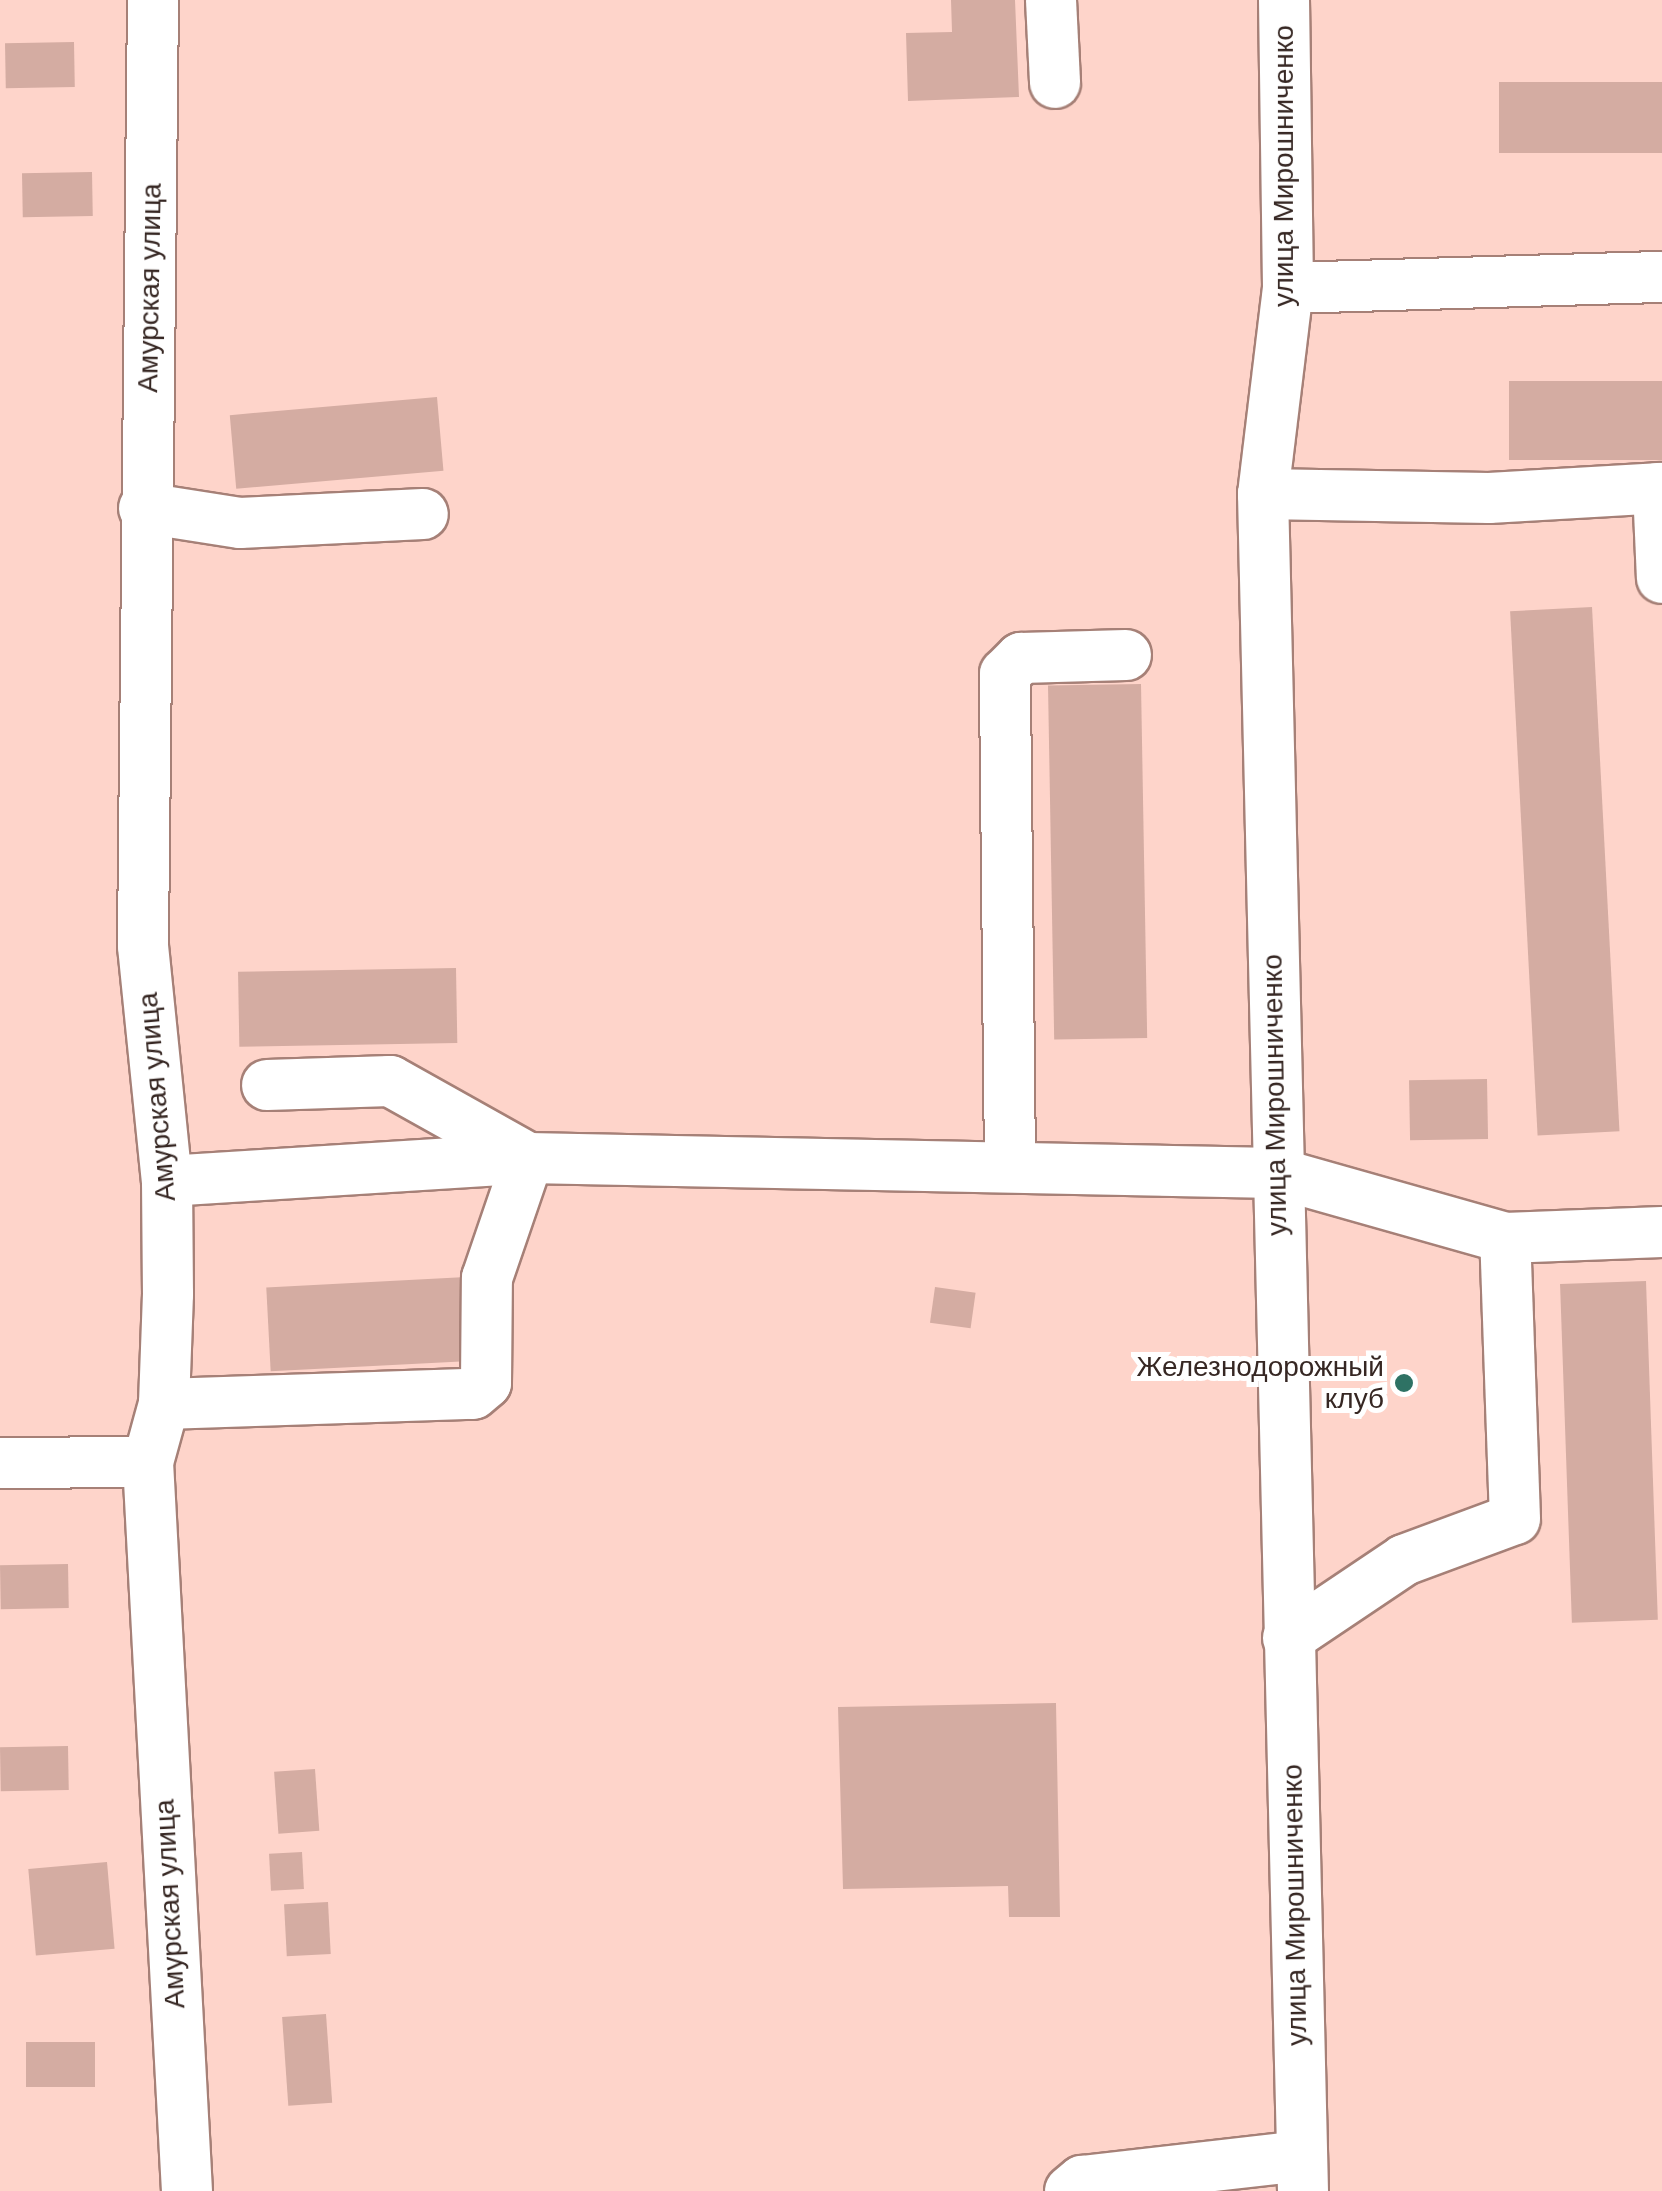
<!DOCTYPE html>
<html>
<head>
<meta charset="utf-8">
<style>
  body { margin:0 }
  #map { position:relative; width:1662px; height:2191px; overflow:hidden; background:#fed4ca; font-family:"DM Sans",sans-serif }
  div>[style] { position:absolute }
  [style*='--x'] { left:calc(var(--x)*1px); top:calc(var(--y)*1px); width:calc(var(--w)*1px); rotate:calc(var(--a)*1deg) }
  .building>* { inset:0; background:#d4aca2; transform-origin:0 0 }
  .roads { filter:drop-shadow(2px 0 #a68077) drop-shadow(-2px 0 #a68077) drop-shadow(0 2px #a68077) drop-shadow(0 -2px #a68077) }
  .minor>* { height:50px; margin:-25px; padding:0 25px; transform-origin:25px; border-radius:25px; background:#fff }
  .dots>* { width:28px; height:28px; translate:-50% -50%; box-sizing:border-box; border:5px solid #fff; border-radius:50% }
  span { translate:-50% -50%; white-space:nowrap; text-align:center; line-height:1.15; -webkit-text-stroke:10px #fff; paint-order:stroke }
  .street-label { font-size:28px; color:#362723 }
  .poi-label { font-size:28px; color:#362723 }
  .right { translate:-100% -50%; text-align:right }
</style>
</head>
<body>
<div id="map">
  <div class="building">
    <i style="clip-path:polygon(951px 0,1015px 0,1019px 97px,908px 101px,906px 33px,952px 32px)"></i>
    <i style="left:74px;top:42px;width:45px;height:69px;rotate:89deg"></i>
    <i style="left:1662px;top:82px;width:71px;height:163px;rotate:90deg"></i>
    <i style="left:92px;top:172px;width:44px;height:70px;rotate:89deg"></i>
    <i style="left:1662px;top:381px;width:79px;height:153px;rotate:90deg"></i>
    <i style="left:437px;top:397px;width:74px;height:208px;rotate:85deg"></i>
    <i style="left:1592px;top:607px;width:525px;height:82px;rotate:87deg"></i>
    <i style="left:1141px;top:684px;width:354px;height:93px;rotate:89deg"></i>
    <i style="left:456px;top:968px;width:75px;height:218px;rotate:89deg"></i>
    <i style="left:1487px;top:1079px;width:60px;height:78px;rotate:89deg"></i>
    <i style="left:466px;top:1277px;width:84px;height:200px;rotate:87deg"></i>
    <i style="left:1646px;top:1281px;width:339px;height:86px;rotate:88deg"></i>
    <i style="left:935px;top:1287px;width:41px;height:36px;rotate:8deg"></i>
    <i style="left:68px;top:1564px;width:44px;height:68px;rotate:89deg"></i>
    <i style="clip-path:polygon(1056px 1703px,1060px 1917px,1009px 1917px,1008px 1886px,843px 1889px,838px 1707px)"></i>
    <i style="left:68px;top:1746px;width:44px;height:68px;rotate:89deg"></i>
    <i style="left:315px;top:1769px;width:62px;height:41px;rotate:86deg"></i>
    <i style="left:302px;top:1852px;width:37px;height:33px;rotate:87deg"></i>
    <i style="left:107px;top:1862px;width:87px;height:79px;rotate:85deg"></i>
    <i style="left:328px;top:1902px;width:52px;height:44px;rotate:87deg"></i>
    <i style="left:326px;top:2014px;width:89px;height:44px;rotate:86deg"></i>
    <i style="left:95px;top:2042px;width:45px;height:69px;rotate:90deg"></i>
  </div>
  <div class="roads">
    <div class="minor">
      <i style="--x:153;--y:0;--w:946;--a:90.61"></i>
      <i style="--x:143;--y:946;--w:236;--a:84.2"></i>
      <i style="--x:167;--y:1181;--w:113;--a:89.5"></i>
      <i style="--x:168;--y:1294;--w:110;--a:92.1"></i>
      <i style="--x:164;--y:1404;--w:60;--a:105.4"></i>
      <i style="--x:148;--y:1462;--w:730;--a:86.94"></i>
      <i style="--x:1051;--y:0;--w:83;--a:87.2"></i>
      <i style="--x:1284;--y:0;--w:288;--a:89.2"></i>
      <i style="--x:1288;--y:288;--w:208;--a:96.9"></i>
      <i style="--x:1263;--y:494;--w:1697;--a:88.65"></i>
      <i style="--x:1288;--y:288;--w:374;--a:-1.7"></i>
      <i style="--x:1658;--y:488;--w:90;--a:87.5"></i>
      <i style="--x:1263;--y:494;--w:226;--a:1"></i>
      <i style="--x:1489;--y:498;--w:173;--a:-3.3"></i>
      <i style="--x:144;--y:508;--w:97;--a:8.9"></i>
      <i style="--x:240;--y:523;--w:183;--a:-2.8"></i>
      <i style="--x:1010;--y:1165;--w:491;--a:-90.6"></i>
      <i style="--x:1005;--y:674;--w:23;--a:-45"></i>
      <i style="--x:1021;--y:658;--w:105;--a:-1.6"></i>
      <i style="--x:167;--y:1181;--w:362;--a:-3.6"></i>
      <i style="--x:528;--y:1158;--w:748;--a:1.15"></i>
      <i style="--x:1276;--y:1173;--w:238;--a:15.8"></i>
      <i style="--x:1505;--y:1238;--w:157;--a:-2.2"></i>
      <i style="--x:164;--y:1404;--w:309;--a:-1.9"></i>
      <i style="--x:473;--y:1394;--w:17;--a:-40"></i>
      <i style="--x:486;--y:1383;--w:105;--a:-89.5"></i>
      <i style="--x:487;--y:1278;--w:127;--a:-71.1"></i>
      <i style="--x:528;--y:1158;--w:158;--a:-150.8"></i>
      <i style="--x:390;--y:1081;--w:123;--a:178.1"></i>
      <i style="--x:0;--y:1463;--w:148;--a:-0.4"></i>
      <i style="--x:1288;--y:1638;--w:140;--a:-33.9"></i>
      <i style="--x:1404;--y:1560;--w:118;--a:-20.3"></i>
      <i style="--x:1515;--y:1519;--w:281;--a:-92"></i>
      <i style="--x:1070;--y:2191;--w:16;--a:-40"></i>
      <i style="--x:1082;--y:2181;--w:220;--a:-6.5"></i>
    </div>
  </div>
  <div class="dots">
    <i style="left:1404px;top:1383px;background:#2e7264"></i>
  </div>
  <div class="street-label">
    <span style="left:1284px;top:166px;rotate:-90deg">улица Мирошниченко</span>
    <span style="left:150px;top:288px;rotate:-89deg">Амурская улица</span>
    <span style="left:1275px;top:1095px;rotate:-91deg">улица Мирошниченко</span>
    <span style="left:157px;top:1097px;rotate:-95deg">Амурская улица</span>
    <span style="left:170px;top:1904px;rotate:-93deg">Амурская улица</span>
    <span style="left:1295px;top:1905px;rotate:-91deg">улица Мирошниченко</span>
  </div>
  <div class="poi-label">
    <span class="right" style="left:1384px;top:1383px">Железнодорожный<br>клуб</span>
  </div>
</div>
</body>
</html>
